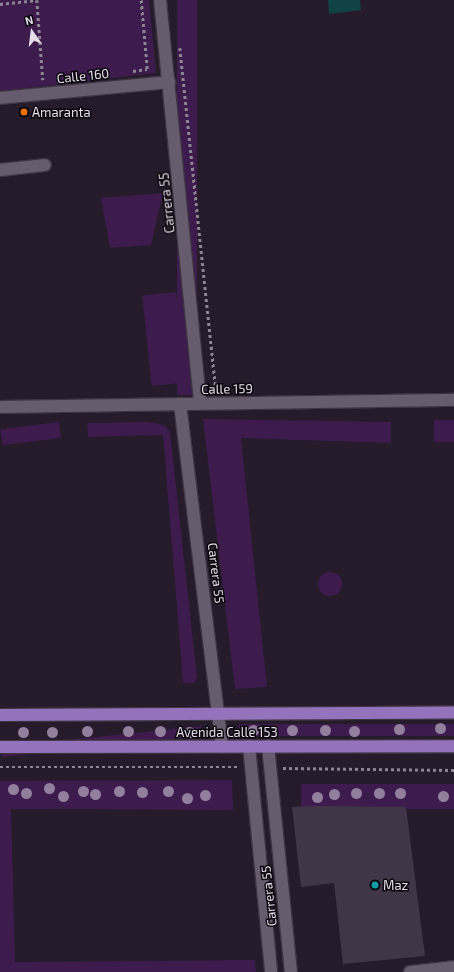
<!DOCTYPE html>
<html>
<head>
<meta charset="utf-8">
<style>
  body { margin:0 }
  #map { position:relative; width:454px; height:972px; overflow:hidden; background:#251b2a; font-family:"Exo 2",sans-serif }
  div>[style] { position:absolute }
  [style*='--x'] { left:calc(var(--x)*1px); top:calc(var(--y)*1px); width:calc(var(--w)*1px); rotate:calc(var(--a)*1deg) }
  .green>* { inset:0; background:#3d1c4d; transform-origin:0 0 }
  .round { border-radius:50% }
  .water>* { inset:0; background:#114344 }
  .building>* { inset:0; background:#413647 }
  .path>* { height:2.5px; margin-top:-1.25px; transform-origin:0; background:repeating-linear-gradient(90deg,#8d8592 0 3px,transparent 0 6px) }
  .roads { filter:drop-shadow(1px 0 #3d3542) drop-shadow(-1px 0 #3d3542) drop-shadow(0 1px #3d3542) drop-shadow(0 -1px #3d3542) }
  .minor>* { height:12px; margin:-6px; padding:0 6px; transform-origin:6px; border-radius:6px; background:#675b6e }
  .tertiary>* { height:12px; margin:-6px; padding:0 6px; transform-origin:6px; border-radius:6px; background:#675b6e }
  .primary>* { height:12px; margin:-6px; padding:0 6px; transform-origin:6px; border-radius:6px; background:#9572bc }
  .trees>* { width:11px; height:11px; margin:-5.5px; border-radius:50%; background:#927f9e }
  .dots>* { width:11px; height:11px; translate:-50% -50%; box-sizing:border-box; border:2px solid #0b070e; border-radius:50% }
  span { translate:-50% -50%; white-space:nowrap; text-align:center; line-height:1.15; -webkit-text-stroke:3px #0b070e; paint-order:stroke }
  .street-label { font-size:13px; color:#e5dee9 }
  .poi-label { font-size:13px; color:#e5dee9 }
  .left { translate:0 -50%; text-align:left }
  .north { position:absolute; left:12px; top:12px; width:40px; height:40px; -webkit-text-stroke:3px #0b070e; paint-order:stroke; rotate:346deg; font-size:11px; font-weight:700; line-height:16px; text-align:center; color:#e5dee9 }
  .north::after { content:''; display:block; margin:auto; width:14px; height:18px; background:#e5dee9; clip-path:polygon(50% 0,100% 100%,50% 72%,0 100%) }
</style>
</head>
<body>
<div id="map">
  <div class="green">
    <i style="clip-path:polygon(0 0,149px 0,156px 73px,0 91px)"></i>
    <i style="left:177px;top:0;width:20px;height:395px"></i>
    <i style="clip-path:polygon(163px 193px,151px 245px,110px 248px,101px 198px)"></i>
    <i style="left:176px;top:292px;width:91px;height:34px;rotate:84deg"></i>
    <i style="clip-path:polygon(203px 419px,391px 422px,391px 443px,241px 438px,267px 687px,235px 689px)"></i>
    <i style="left:434px;top:420px;width:20px;height:22px"></i>
    <i style="left:59px;top:422px;width:16px;height:59px;rotate:83deg"></i>
    <i style="clip-path:polygon(147px 422px,160px 424px,166px 427px,170px 432px,197px 677px,195px 683px,183px 683px,163px 435px,88px 437px,87px 423px)"></i>
    <i class="round" style="left:318px;top:572px;width:24px;height:24px"></i>
    <i style="left:454px;top:724px;width:12px;height:215px;rotate:90deg"></i>
    <i style="left:201px;top:726px;width:10px;height:201px;rotate:84deg"></i>
    <i style="clip-path:polygon(232px 780px,233px 810px,11px 809px,15px 962px,255px 960px,256px 972px,0 972px,0 781px)"></i>
    <i style="left:301px;top:784px;width:153px;height:25px"></i>
  </div>
  <div class="water">
    <i style="clip-path:polygon(328px 0,360px 0,361px 10px,329px 14px)"></i>
  </div>
  <div class="building">
    <i style="clip-path:polygon(313px 806px,406px 807px,425px 956px,343px 964px,334px 883px,301px 887px,292px 807px)"></i>
  </div>
  <div class="path">
    <i style="--x:37;--y:0;--w:80;--a:85.7"></i>
    <i style="--x:0;--y:4;--w:37;--a:-6"></i>
    <i style="--x:180;--y:48;--w:345;--a:84"></i>
    <i style="--x:133;--y:71;--w:14;--a:-8"></i>
    <i style="--x:147;--y:69;--w:69;--a:-95"></i>
    <i style="--x:0;--y:767;--w:240;--a:0"></i>
    <i style="--x:283;--y:768;--w:171;--a:0.7"></i>
  </div>
  <div class="roads">
    <div class="minor">
      <i style="--x:160;--y:0;--w:405;--a:84.3"></i>
      <i style="--x:0;--y:98;--w:170;--a:-5.4"></i>
      <i style="--x:0;--y:170;--w:45;--a:-6.3"></i>
      <i style="--x:180;--y:404;--w:345;--a:83"></i>
      <i style="--x:0;--y:407;--w:454;--a:-0.9"></i>
      <i style="--x:410;--y:972;--w:44;--a:-6.5"></i>
    </div>
    <div class="tertiary">
      <i style="--x:249;--y:746;--w:227;--a:84.4"></i>
      <i style="--x:268;--y:746;--w:227;--a:84.2"></i>
    </div>
    <div class="primary">
      <i style="--x:0;--y:715;--w:454;--a:-0.3"></i>
      <i style="--x:0;--y:747;--w:454;--a:-0.1"></i>
    </div>
  </div>
  <div class="trees">
    <i style="left:440px;top:728px"></i>
    <i style="left:399px;top:729px"></i>
    <i style="left:253px;top:730px"></i>
    <i style="left:292px;top:730px"></i>
    <i style="left:325px;top:730px"></i>
    <i style="left:87px;top:731px"></i>
    <i style="left:128px;top:731px"></i>
    <i style="left:160px;top:731px"></i>
    <i style="left:354px;top:731px"></i>
    <i style="left:23px;top:732px"></i>
    <i style="left:52px;top:732px"></i>
    <i style="left:189px;top:732px"></i>
    <i style="left:49px;top:788px"></i>
    <i style="left:13px;top:789px"></i>
    <i style="left:83px;top:791px"></i>
    <i style="left:119px;top:791px"></i>
    <i style="left:168px;top:791px"></i>
    <i style="left:142px;top:792px"></i>
    <i style="left:26px;top:793px"></i>
    <i style="left:356px;top:793px"></i>
    <i style="left:379px;top:793px"></i>
    <i style="left:400px;top:793px"></i>
    <i style="left:95px;top:794px"></i>
    <i style="left:334px;top:794px"></i>
    <i style="left:205px;top:795px"></i>
    <i style="left:63px;top:796px"></i>
    <i style="left:443px;top:796px"></i>
    <i style="left:317px;top:797px"></i>
    <i style="left:187px;top:798px"></i>
  </div>
  <div class="dots">
    <i style="left:24px;top:112px;background:#e8710a"></i>
    <i style="left:375px;top:885px;background:#0f9aa8"></i>
  </div>
  <div class="street-label">
    <span style="left:83px;top:76px;rotate:-6deg">Calle 160</span>
    <span style="left:167px;top:203px;rotate:-96deg">Carrera 55</span>
    <span style="left:227px;top:389px;rotate:-1deg">Calle 159</span>
    <span style="left:216px;top:573px;rotate:83deg">Carrera 55</span>
    <span style="left:227px;top:732px">Avenida Calle 153</span>
    <span style="left:269px;top:896px;rotate:-96deg">Carrera 55</span>
  </div>
  <div class="poi-label">
    <span class="left" style="left:32px;top:112px">Amaranta</span>
    <span class="left" style="left:383px;top:885px">Maz</span>
  </div>
  <div class="north">N</div>
</div>
</body>
</html>
